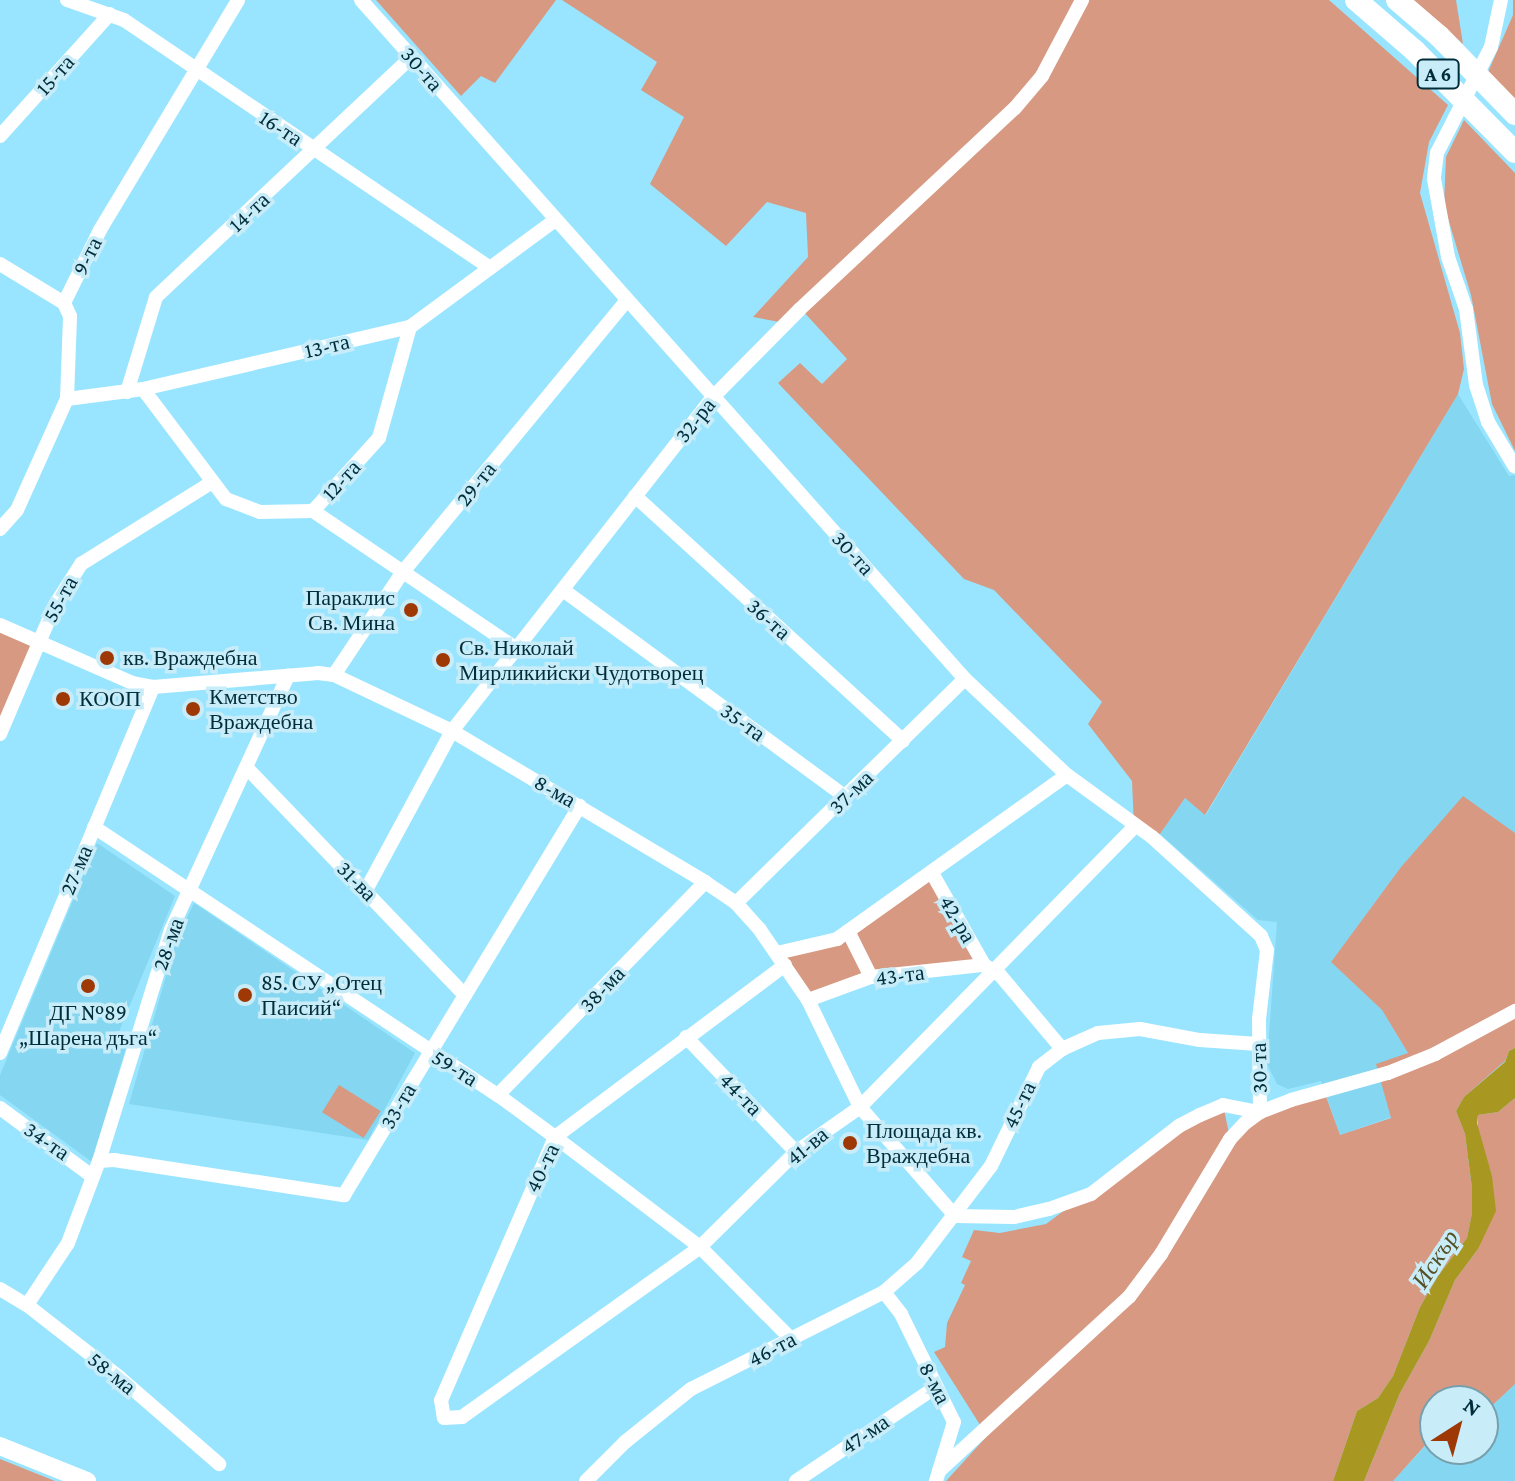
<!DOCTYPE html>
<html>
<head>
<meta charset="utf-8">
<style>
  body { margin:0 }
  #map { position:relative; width:1515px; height:1481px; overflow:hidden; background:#99e5ff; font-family:"Crimson Pro",serif }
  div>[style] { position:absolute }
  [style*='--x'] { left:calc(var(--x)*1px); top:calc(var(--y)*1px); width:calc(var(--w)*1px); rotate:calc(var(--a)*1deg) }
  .built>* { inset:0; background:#84d6f1 }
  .green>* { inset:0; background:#d79982; transform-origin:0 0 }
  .water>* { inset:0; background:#a89822 }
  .minor>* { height:14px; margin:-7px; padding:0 7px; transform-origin:7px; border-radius:7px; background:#fff }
  .major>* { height:18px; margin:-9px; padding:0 9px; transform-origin:9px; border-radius:9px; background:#fff }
  .highway>* { height:22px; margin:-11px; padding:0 11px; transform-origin:11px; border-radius:11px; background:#fff }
  .dots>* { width:22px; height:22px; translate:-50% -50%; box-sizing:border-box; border:4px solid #c8ecf8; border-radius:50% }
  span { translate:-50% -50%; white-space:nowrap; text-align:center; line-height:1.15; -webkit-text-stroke:7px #c8ecf8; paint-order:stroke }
  .shield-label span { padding:2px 6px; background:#c8ecf8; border:2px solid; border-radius:6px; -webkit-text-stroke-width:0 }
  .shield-label { font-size:20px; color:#002d3a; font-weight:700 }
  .street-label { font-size:22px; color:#002d3a }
  .poi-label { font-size:22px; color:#002d3a }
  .right { translate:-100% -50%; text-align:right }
  .left { translate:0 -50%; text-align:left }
  .water-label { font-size:24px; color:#565023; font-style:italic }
  .north { position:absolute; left:1419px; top:1385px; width:80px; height:80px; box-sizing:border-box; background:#c8ecf8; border:2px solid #78a0ac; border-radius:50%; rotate:36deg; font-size:22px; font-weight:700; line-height:32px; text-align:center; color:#002d3a }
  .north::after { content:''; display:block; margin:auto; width:28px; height:36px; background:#9e3905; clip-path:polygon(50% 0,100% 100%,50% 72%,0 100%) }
</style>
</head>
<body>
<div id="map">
  <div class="built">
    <i style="clip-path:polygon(1458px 394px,1509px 476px,1515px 475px,1515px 833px,1463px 797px,1401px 867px,1331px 962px,1382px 1010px,1408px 1053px,1391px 1117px,1340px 1135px,1321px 1081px,1288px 1089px,1277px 1084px,1267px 1064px,1277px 922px,1258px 920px,1160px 834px,1185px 798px,1206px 815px)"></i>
    <i style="clip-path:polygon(97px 843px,175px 896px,116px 1039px,127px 1044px,92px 1162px,0 1095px,0 1075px)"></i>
    <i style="clip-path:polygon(194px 903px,415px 1053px,368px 1140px,129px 1104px,177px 938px)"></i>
    <i style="clip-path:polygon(1515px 1384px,1515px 1481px,1393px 1481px,1431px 1440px,1435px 1442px,1435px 1449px,1483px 1449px,1483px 1414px)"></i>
  </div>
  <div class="green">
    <i style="clip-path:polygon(376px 0,556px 0,495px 83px,481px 76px,461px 96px)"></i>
    <i style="clip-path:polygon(562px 0,1329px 0,1448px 105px,1429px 142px,1420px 193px,1460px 333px,1464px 369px,1458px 394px,1205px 815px,1185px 798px,1160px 834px,1134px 827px,1132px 781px,1088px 724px,1102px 702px,994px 590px,964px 579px,778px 383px,800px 363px,822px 384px,847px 359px,801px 309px,785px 323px,753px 317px,808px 257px,806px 213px,767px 202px,726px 246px,650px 184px,684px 117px,641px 90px,657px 62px)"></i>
    <i style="clip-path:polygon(1413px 0,1456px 0,1463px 44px)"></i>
    <i style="clip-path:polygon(1513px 0,1515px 0,1515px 100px,1488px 72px,1513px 15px)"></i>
    <i style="clip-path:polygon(1464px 120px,1515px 173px,1515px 451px,1492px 404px,1471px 295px,1444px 205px,1446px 157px)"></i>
    <i style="clip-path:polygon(0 625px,38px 642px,0 734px)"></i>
    <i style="clip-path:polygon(1463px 796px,1515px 833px,1515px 1048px,1509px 1051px,1505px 1061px,1464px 1097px,1456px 1111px,1465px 1134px,1472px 1188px,1472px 1213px,1467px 1238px,1438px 1276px,1420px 1307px,1393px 1376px,1378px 1398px,1357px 1411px,1333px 1481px,946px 1481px,987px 1436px,934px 1352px,945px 1347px,947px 1323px,965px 1285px,961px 1283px,971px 1261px,962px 1257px,974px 1230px,1000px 1233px,1046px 1224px,1131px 1161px,1223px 1105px,1230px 1138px,1245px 1123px,1324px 1091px,1340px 1135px,1391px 1118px,1376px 1064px,1408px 1053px,1382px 1010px,1331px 962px,1401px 867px)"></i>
    <i style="clip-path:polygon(932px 873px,984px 965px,871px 977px,808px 1000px,777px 953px,819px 944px)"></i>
    <i style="left:339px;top:1085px;width:49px;height:32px;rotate:32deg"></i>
    <i style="clip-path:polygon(1515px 1098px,1515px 1384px,1483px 1414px,1483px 1401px,1435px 1401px,1435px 1442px,1430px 1440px,1393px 1481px,1364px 1481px,1400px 1393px,1429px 1341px,1455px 1280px,1478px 1249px,1492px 1176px,1478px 1135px,1478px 1115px,1498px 1112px)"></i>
    <i style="clip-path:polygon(0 1459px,55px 1481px,0 1481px)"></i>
  </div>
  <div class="water">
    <i style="clip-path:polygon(1515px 1048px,1515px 1098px,1498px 1112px,1478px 1115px,1477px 1123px,1492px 1176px,1496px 1211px,1478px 1249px,1455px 1280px,1429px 1341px,1400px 1393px,1364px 1481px,1333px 1481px,1357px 1411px,1378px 1398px,1393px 1376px,1420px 1307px,1438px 1276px,1467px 1238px,1472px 1213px,1472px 1188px,1465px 1134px,1456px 1111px,1464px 1097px,1505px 1062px,1509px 1051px)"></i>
  </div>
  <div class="minor">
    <i style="--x:67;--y:0;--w:60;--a:19.3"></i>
    <i style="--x:124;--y:20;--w:442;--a:34.1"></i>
    <i style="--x:361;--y:0;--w:909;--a:48.35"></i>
    <i style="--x:965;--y:679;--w:140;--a:43.3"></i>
    <i style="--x:1067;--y:775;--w:105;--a:36.1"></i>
    <i style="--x:1152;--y:837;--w:147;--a:42.2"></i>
    <i style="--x:1261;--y:936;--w:15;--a:67"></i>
    <i style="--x:1267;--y:950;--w:69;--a:96.6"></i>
    <i style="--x:1259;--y:1019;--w:93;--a:89.4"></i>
    <i style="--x:1501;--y:0;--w:48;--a:102"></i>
    <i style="--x:1491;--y:47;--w:119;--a:117"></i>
    <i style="--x:1437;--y:153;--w:26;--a:97"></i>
    <i style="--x:1434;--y:179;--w:79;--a:79.8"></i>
    <i style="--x:1448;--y:257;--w:55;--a:70.9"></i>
    <i style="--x:1466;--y:309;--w:77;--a:82.5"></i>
    <i style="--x:1476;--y:385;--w:39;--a:72"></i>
    <i style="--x:1488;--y:422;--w:52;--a:59"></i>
    <i style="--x:0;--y:136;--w:164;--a:-48"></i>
    <i style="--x:0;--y:264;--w:75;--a:31.4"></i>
    <i style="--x:143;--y:389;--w:138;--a:53"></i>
    <i style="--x:226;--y:499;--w:36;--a:21"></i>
    <i style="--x:260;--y:512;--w:53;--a:-1.1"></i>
    <i style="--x:313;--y:511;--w:98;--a:-47.9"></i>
    <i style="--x:379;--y:438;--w:115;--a:-74.4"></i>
    <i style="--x:127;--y:392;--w:99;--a:-73"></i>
    <i style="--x:156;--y:297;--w:351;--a:-43.2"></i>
    <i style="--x:67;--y:399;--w:77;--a:-7.5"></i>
    <i style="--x:143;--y:389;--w:274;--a:-13.1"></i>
    <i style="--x:410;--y:327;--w:179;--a:-36.4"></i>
    <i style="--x:635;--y:496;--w:363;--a:42.4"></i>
    <i style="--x:313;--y:511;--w:246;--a:34.1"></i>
    <i style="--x:0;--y:529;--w:25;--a:-48"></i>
    <i style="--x:17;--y:510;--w:122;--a:-65.8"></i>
    <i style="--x:67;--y:399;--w:83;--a:-87.9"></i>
    <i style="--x:70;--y:316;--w:14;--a:-115"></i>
    <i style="--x:64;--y:303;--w:81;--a:-63.7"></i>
    <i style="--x:100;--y:230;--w:268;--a:-59"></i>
    <i style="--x:563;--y:590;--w:351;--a:36.2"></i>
    <i style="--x:0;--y:625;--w:145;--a:23.6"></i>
    <i style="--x:133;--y:683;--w:20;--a:11"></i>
    <i style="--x:153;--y:687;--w:166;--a:-4.8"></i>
    <i style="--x:318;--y:673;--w:16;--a:7"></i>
    <i style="--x:334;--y:675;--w:131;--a:25.4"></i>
    <i style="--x:452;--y:731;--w:295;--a:30.8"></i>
    <i style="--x:705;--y:882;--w:37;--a:34"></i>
    <i style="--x:736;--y:903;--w:36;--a:48"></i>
    <i style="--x:760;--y:930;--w:85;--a:55.6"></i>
    <i style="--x:808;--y:1000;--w:119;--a:64.1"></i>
    <i style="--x:860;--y:1107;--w:145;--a:48.9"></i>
    <i style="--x:334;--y:675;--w:123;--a:-56.3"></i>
    <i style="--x:402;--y:573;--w:354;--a:-50.5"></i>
    <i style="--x:0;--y:734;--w:140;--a:-66.9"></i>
    <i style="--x:55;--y:605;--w:49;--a:-57.6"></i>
    <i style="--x:81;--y:564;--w:155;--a:-32"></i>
    <i style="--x:247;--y:768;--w:315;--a:46.2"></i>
    <i style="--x:94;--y:827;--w:485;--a:33.6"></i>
    <i style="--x:498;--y:1095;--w:71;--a:36.4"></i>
    <i style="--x:555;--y:1137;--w:182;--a:37.2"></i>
    <i style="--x:700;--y:1247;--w:129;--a:45.3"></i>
    <i style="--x:932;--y:873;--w:106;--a:60.5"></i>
    <i style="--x:366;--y:890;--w:181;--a:-61.6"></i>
    <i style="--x:452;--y:731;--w:425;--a:-52"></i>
    <i style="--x:714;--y:396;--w:122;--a:-45.3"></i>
    <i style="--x:800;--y:309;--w:294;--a:-43.1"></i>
    <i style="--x:1015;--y:108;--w:42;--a:-49.8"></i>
    <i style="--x:1042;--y:76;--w:86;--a:-62.2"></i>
    <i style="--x:736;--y:903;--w:320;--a:-44.4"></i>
    <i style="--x:848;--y:931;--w:51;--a:63.4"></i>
    <i style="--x:777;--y:953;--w:62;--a:-13.1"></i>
    <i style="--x:837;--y:939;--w:282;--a:-35.5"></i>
    <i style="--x:785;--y:965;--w:287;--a:143.2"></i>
    <i style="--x:555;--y:1137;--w:287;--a:113.4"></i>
    <i style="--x:441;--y:1400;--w:18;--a:81"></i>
    <i style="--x:444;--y:1418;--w:18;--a:-3"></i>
    <i style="--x:462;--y:1417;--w:292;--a:-35.5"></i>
    <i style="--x:700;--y:1247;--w:135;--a:-44.7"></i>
    <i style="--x:796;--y:1152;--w:78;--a:-35.1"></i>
    <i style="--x:860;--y:1107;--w:392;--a:-45.6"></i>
    <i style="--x:808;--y:1000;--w:67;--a:-20.1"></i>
    <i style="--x:871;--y:977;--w:114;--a:-6.1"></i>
    <i style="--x:984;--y:965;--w:19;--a:32"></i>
    <i style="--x:1000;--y:975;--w:97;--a:50"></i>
    <i style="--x:686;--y:1037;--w:159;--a:46.3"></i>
    <i style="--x:0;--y:1053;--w:397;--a:-67.3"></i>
    <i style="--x:498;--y:1095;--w:297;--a:-45.8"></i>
    <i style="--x:0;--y:1108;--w:114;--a:36.5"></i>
    <i style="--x:99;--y:1161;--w:15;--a:-4"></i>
    <i style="--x:114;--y:1160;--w:233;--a:8.7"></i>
    <i style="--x:344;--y:1195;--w:455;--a:-58.8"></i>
    <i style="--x:955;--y:1216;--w:59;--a:1"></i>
    <i style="--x:1014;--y:1217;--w:36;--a:-13"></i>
    <i style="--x:1049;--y:1209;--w:45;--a:-19.7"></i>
    <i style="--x:1091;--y:1194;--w:111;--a:-37.7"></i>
    <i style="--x:1179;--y:1126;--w:24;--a:-28"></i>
    <i style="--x:1200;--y:1115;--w:25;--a:-23"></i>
    <i style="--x:1223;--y:1105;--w:38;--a:11"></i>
    <i style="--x:0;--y:1289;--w:31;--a:31"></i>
    <i style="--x:27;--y:1305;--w:117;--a:38"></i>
    <i style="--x:119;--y:1377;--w:133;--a:41"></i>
    <i style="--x:884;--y:1292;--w:28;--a:52"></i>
    <i style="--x:901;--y:1314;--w:120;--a:63.9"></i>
    <i style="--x:954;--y:1422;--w:62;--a:107"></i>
    <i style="--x:27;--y:1305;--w:74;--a:-56.5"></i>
    <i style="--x:68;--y:1243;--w:88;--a:-69.3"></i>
    <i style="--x:99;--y:1161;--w:242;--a:-72.7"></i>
    <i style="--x:171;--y:930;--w:280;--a:-65.3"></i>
    <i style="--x:939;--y:1471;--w:258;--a:-42.5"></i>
    <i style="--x:1129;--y:1297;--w:54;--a:-53.3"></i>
    <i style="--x:1161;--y:1254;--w:134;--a:-59"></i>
    <i style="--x:1230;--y:1139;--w:22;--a:-47"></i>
    <i style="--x:1245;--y:1123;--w:19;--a:-36"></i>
    <i style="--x:1260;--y:1112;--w:33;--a:-21"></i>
    <i style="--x:1291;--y:1100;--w:101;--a:-15.6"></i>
    <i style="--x:1388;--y:1073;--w:51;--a:-22"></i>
    <i style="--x:1435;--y:1054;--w:91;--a:-28.3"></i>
    <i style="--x:586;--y:1481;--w:55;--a:-45"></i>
    <i style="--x:625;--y:1442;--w:85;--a:-38.8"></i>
    <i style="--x:691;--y:1389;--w:216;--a:-26.7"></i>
    <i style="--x:884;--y:1292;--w:44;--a:-41.3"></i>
    <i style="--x:917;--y:1263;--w:122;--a:-52.7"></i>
    <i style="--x:991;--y:1166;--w:110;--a:-64.1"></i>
    <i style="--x:1039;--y:1067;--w:29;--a:-38"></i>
    <i style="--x:1062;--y:1049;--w:39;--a:-24"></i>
    <i style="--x:1098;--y:1033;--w:42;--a:-5.4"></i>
    <i style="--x:1140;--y:1029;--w:61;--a:10.4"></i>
    <i style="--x:1200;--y:1040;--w:58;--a:3.9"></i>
    <i style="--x:796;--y:1481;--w:169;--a:-33.9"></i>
  </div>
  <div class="major">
    <i style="--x:0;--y:1446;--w:94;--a:21.9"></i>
  </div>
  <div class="highway">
    <i style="--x:1356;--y:0;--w:78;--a:40.8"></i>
    <i style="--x:1415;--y:51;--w:142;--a:45.3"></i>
    <i style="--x:1397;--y:0;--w:55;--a:40.6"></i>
    <i style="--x:1439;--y:36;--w:109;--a:45.7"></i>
  </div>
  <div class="dots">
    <i style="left:411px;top:610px;background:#9e3905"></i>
    <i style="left:107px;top:658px;background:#9e3905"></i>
    <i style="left:443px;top:660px;background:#9e3905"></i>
    <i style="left:63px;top:699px;background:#9e3905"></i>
    <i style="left:193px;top:709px;background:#9e3905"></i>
    <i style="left:88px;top:986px;background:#9e3905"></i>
    <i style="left:245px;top:995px;background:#9e3905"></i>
    <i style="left:850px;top:1143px;background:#9e3905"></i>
  </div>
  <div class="shield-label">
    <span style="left:1438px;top:74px">A 6</span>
  </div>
  <div class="street-label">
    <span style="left:422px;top:69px;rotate:49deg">30-та</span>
    <span style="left:55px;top:75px;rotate:-48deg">15-та</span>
    <span style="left:281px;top:128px;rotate:34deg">16-та</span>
    <span style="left:249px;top:212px;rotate:-43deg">14-та</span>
    <span style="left:87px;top:256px;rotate:-63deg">9-та</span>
    <span style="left:327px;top:346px;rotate:-13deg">13-та</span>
    <span style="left:695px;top:420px;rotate:-51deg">32-ра</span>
    <span style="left:341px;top:480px;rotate:-47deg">12-та</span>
    <span style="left:476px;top:484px;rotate:-51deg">29-та</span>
    <span style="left:853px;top:553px;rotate:48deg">30-та</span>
    <span style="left:60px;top:599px;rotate:-61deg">55-та</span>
    <span style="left:769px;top:619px;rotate:42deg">36-та</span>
    <span style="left:743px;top:722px;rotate:36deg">35-та</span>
    <span style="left:555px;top:791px;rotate:30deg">8-ма</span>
    <span style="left:851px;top:792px;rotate:-44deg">37-ма</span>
    <span style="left:76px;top:870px;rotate:-67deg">27-ма</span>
    <span style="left:357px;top:881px;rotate:46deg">31-ва</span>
    <span style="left:958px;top:919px;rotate:60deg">42-ра</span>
    <span style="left:168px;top:944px;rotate:-70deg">28-ма</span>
    <span style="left:900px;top:975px;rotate:-7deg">43-та</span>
    <span style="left:602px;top:989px;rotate:-46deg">38-ма</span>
    <span style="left:455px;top:1068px;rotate:32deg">59-та</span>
    <span style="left:1259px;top:1068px;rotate:-91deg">30-та</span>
    <span style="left:741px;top:1094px;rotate:46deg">44-та</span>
    <span style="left:1019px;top:1105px;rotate:-64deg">45-та</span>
    <span style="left:398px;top:1106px;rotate:-59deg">33-та</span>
    <span style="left:47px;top:1141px;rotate:35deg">34-та</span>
    <span style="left:807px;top:1146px;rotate:-39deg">41-ва</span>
    <span style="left:542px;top:1168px;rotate:-64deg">40-та</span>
    <span style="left:772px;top:1349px;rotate:-27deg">46-та</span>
    <span style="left:112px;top:1373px;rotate:39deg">58-ма</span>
    <span style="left:935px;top:1383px;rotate:63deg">8-ма</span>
    <span style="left:865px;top:1434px;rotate:-34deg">47-ма</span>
  </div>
  <div class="poi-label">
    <span class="right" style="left:395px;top:610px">Параклис<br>Св. Мина</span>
    <span class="left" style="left:459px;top:660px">Св. Николай<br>Мирликийски Чудотворец</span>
    <span class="left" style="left:123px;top:658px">кв. Враждебна</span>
    <span class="left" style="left:209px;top:709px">Кметство<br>Враждебна</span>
    <span class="left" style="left:79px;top:699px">КООП</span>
    <span class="left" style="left:261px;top:995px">85. СУ „Отец<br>Паисий“</span>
    <span style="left:88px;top:1025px">ДГ №89<br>„Шарена дъга“</span>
    <span class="left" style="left:866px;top:1143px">Площада кв.<br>Враждебна</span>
  </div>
  <div class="water-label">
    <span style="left:1435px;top:1259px;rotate:-57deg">Искър</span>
  </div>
  <div class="north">N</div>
</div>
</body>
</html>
